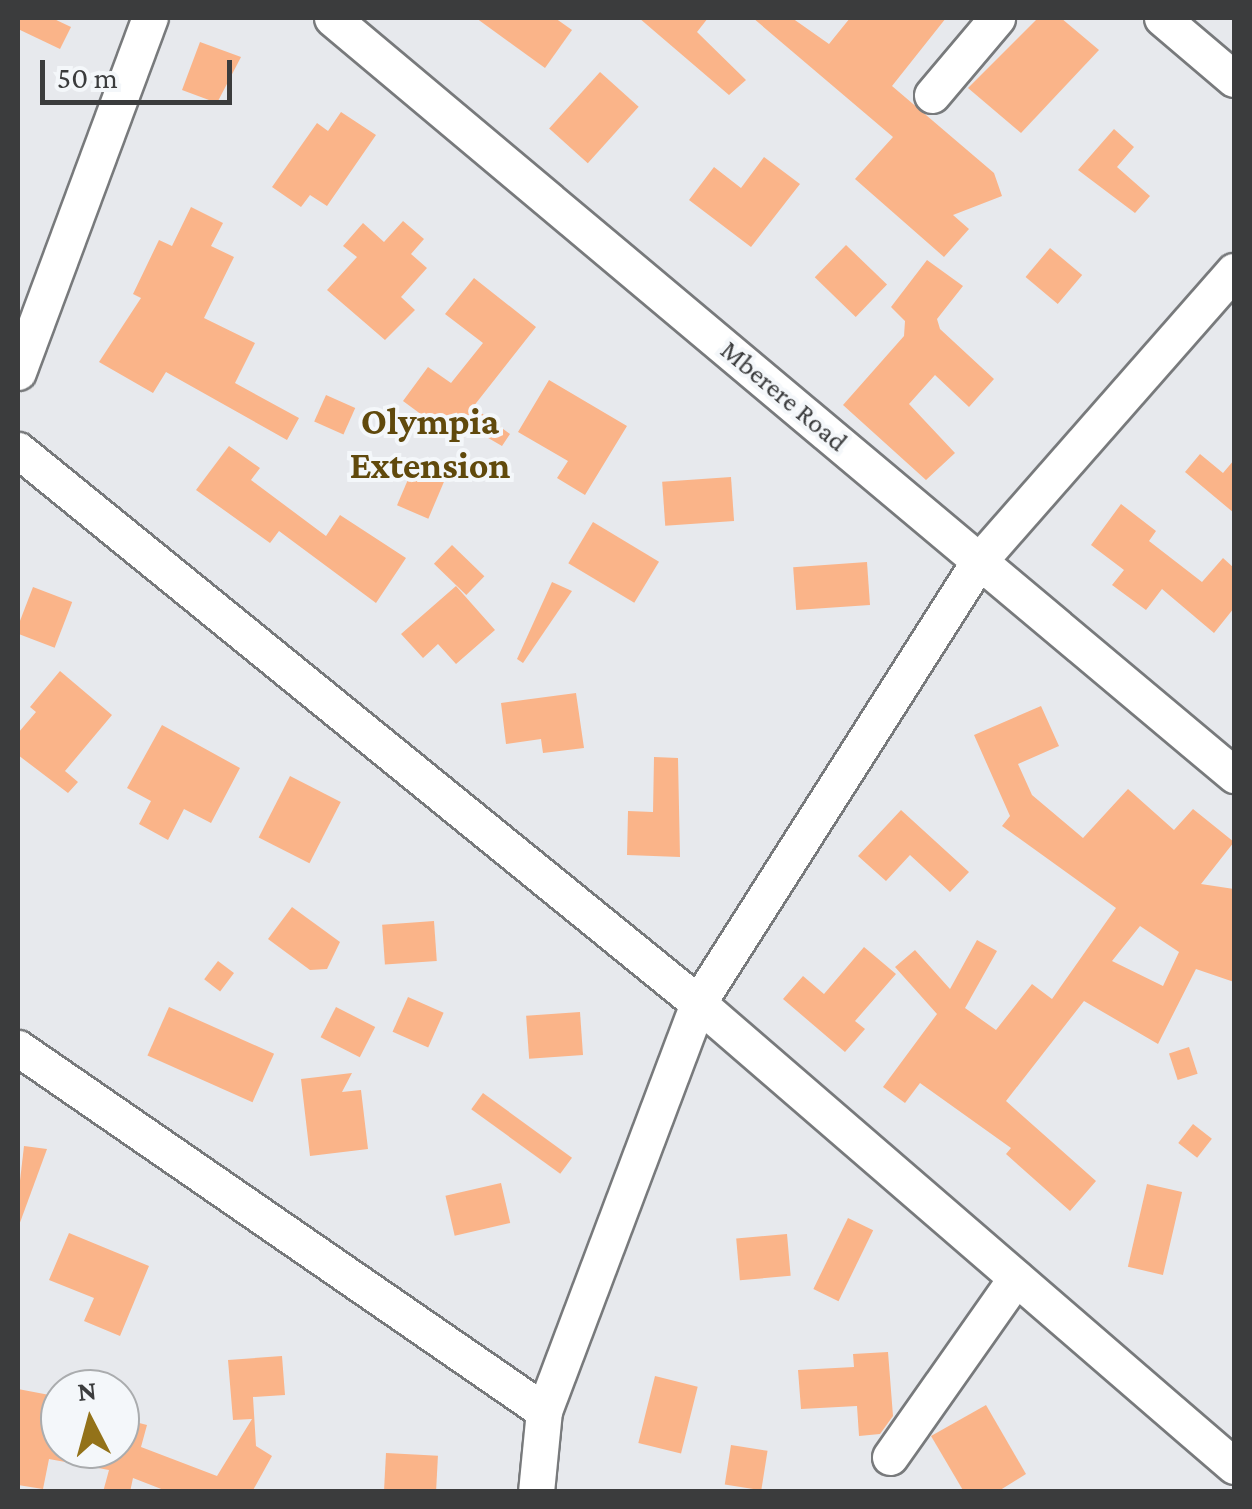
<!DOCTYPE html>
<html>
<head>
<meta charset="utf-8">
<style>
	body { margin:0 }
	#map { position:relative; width:1252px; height:1509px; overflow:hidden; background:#e7e9ed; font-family:"Crimson Pro",serif }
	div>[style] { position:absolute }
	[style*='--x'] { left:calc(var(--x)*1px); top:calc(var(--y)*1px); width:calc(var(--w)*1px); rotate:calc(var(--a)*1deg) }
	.building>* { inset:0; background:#fab489; transform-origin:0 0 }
	.roads { filter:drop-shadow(2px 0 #787a7c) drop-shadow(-2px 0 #787a7c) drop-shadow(0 2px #787a7c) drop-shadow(0 -2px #787a7c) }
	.minor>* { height:35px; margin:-17.5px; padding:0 17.5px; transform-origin:17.5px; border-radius:17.5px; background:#fff }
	span { translate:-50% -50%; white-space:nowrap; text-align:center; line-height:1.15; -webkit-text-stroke:8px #f4f7fa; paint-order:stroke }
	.street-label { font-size:28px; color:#3b3c3d }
	.district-label { font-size:38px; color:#60490c; font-weight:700 }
	.frame { position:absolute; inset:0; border:20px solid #3b3c3d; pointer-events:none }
	.north { position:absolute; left:40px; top:1369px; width:100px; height:100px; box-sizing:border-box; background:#f4f7fa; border:2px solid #aaacae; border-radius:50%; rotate:354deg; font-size:28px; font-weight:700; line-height:40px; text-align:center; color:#3b3c3d }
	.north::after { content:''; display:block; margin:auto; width:35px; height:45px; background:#937219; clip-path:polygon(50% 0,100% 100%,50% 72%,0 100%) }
	.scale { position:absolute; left:40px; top:60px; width:192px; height:45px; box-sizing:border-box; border:5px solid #3b3c3d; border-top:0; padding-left:12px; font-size:30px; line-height:35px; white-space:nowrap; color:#3b3c3d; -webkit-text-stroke:8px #f4f7fa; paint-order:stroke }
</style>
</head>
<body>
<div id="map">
	<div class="building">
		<i style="clip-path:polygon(18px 18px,52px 18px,71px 27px,60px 49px,18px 29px)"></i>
		<i style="clip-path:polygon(476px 18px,555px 18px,572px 30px,545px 68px)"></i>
		<i style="clip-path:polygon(639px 18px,708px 18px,697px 32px,746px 80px,729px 95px)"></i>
		<i style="clip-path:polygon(753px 18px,792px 18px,829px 44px,850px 18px,946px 18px,892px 86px,994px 173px,1002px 196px,953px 215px,969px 229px,944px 257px,855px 179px,893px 137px)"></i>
		<i style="clip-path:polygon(1038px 18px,1061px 18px,1099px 50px,1021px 133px,968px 88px)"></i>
		<i style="clip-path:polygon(200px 42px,241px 57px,217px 103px,182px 90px)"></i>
		<i style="left:600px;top:72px;width:52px;height:76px;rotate:42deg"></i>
		<i style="clip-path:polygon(341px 112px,376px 135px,327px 206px,310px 195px,301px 207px,272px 187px,317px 123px,328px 131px)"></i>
		<i style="clip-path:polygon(1114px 129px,1134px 147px,1117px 167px,1150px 196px,1135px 213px,1078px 170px)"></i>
		<i style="clip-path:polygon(764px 157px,800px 184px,751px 247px,689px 200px,714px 167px,741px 188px)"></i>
		<i style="clip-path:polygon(191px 207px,223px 223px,211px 246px,234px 257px,204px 318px,255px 343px,235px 383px,299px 418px,287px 440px,166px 372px,153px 393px,99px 362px,141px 298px,133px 294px,159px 240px,172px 246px)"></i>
		<i style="clip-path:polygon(403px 221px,424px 239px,411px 254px,427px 268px,401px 297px,415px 310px,385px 340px,327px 290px,357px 257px,343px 246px,363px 223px,384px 242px)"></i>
		<i style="left:846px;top:245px;width:57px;height:45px;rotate:44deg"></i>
		<i style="left:1050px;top:248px;width:42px;height:38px;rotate:40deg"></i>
		<i style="clip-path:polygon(927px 260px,963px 286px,937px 319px,940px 329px,994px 379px,969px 407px,935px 375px,909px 404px,955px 453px,926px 480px,843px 405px,904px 336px,905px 321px,891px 307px)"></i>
		<i style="clip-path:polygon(474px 278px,536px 327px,473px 407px,510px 434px,502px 446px,471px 428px,460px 443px,403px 401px,428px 367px,451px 383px,483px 343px,445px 314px)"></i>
		<i style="clip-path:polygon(549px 380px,627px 426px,585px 495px,557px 478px,568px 461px,518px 432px)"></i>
		<i style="left:326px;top:395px;width:32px;height:29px;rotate:24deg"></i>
		<i style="clip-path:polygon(229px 446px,260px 468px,251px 480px,326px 536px,340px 515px,406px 558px,376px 603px,279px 531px,270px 543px,196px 490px)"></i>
		<i style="clip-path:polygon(1200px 454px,1223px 473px,1234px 460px,1234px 513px,1185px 472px)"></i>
		<i style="left:415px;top:463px;width:34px;height:46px;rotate:23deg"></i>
		<i style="left:731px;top:477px;width:44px;height:69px;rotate:86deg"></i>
		<i style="clip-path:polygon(1121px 504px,1156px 531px,1149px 541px,1202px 582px,1223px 558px,1234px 568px,1234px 608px,1214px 633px,1162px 589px,1146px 610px,1112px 585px,1124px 570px,1091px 545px)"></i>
		<i style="left:593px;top:522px;width:77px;height:48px;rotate:31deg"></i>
		<i style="left:452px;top:545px;width:45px;height:26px;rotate:44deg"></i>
		<i style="left:867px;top:562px;width:43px;height:74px;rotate:86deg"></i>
		<i style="clip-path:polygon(552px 582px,572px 591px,523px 663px,517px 659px)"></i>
		<i style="clip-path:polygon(456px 586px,495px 630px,456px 664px,438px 644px,423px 658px,401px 634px)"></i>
		<i style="left:33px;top:587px;width:42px;height:49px;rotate:21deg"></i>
		<i style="clip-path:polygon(60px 671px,112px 715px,65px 771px,78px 782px,68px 793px,18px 755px,18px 733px,36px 712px,30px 707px)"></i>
		<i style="clip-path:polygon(576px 693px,584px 748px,543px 753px,541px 739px,506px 744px,501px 703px)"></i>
		<i style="clip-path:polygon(evenodd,1041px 706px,1059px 746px,1018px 764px,1032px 795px,1083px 838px,1128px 789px,1174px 830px,1193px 809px,1234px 842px,1201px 884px,1234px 889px,1234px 982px,1196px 969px,1158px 1044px,1084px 1001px,1006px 1101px,1096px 1181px,1070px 1211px,1006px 1154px,1011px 1148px,920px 1083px,905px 1103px,883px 1087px,937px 1014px,895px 967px,915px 950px,950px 989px,977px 940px,997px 951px,965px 1008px,996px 1030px,1032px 984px,1052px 999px,1116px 908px,1002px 826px,1010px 816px,974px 735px,1041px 706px,1140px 926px,1179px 952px,1163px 986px,1112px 961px,1140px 926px)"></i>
		<i style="clip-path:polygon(162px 725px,240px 768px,211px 823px,184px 809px,168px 840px,139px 824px,151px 801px,127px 788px)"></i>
		<i style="clip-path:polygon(654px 757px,678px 758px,680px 857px,627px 855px,628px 811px,653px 812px)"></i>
		<i style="left:290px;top:776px;width:57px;height:69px;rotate:27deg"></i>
		<i style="clip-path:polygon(901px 810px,969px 872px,950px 892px,910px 855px,886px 881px,858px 856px)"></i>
		<i style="clip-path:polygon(292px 907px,340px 942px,327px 969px,310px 970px,268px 939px)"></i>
		<i style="left:434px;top:921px;width:40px;height:52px;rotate:86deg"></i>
		<i style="clip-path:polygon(864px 947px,896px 974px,855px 1021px,865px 1029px,845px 1052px,783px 999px,803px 976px,824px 994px)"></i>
		<i style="left:218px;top:961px;width:20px;height:23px;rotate:37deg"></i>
		<i style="left:408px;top:997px;width:39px;height:38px;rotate:24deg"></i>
		<i style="left:169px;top:1007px;width:115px;height:53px;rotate:24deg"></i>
		<i style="left:336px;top:1007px;width:44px;height:34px;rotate:27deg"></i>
		<i style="left:580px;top:1012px;width:43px;height:54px;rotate:86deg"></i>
		<i style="left:1189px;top:1047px;width:28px;height:21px;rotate:72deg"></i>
		<i style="clip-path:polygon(352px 1073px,342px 1092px,361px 1090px,368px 1149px,310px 1156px,301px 1079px)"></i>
		<i style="left:483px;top:1093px;width:110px;height:20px;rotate:36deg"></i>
		<i style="left:1193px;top:1124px;width:24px;height:24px;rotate:38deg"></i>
		<i style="clip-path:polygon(24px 1146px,47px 1149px,18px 1228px,18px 1198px)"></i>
		<i style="left:501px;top:1183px;width:41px;height:57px;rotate:77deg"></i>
		<i style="left:1147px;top:1184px;width:36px;height:85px;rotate:13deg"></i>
		<i style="left:848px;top:1218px;width:28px;height:79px;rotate:26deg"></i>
		<i style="clip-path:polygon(69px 1233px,149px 1266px,120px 1336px,84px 1321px,94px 1298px,49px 1280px)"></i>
		<i style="left:787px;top:1234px;width:42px;height:51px;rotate:85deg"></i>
		<i style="clip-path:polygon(888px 1352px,893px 1416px,880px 1434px,859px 1436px,857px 1406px,801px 1409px,798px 1370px,854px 1367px,853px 1354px)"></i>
		<i style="clip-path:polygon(282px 1356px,285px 1395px,253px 1397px,256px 1446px,272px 1456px,252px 1492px,169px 1492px,133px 1478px,130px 1492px,103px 1492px,109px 1470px,49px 1459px,43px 1489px,18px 1485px,18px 1389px,60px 1397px,60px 1449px,120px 1449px,120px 1418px,147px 1425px,141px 1447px,217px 1476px,252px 1419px,233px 1420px,228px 1360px)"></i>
		<i style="left:655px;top:1376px;width:44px;height:69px;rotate:14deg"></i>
		<i style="clip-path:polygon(986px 1405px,1026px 1474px,997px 1492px,964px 1492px,931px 1436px)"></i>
		<i style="left:731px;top:1445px;width:37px;height:40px;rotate:9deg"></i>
		<i style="left:386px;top:1453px;width:52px;height:39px;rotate:3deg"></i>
	</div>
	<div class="roads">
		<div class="minor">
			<i style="--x:332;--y:18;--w:1178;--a:40"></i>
			<i style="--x:1162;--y:18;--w:94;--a:40.3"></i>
			<i style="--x:932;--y:95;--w:101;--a:-49.8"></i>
			<i style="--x:18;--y:372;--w:378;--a:-69.6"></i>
			<i style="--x:18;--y:450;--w:876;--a:39.12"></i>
			<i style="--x:698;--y:1003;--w:708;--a:40.82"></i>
			<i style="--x:18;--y:1048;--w:639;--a:34.61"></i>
			<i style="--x:890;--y:1457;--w:219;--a:-54.9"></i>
			<i style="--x:536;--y:1492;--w:81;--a:-84.4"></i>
			<i style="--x:544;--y:1411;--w:436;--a:-69.3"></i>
			<i style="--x:698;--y:1003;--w:524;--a:-57.55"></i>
			<i style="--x:979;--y:561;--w:386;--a:-48.7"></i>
		</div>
	</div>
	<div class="street-label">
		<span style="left:784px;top:396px;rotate:40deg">Mberere Road</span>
	</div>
	<div class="district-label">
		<span style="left:430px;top:444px">Olympia<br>Extension</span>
	</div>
	<div class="frame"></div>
	<div class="north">N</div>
	<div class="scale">50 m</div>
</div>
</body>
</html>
